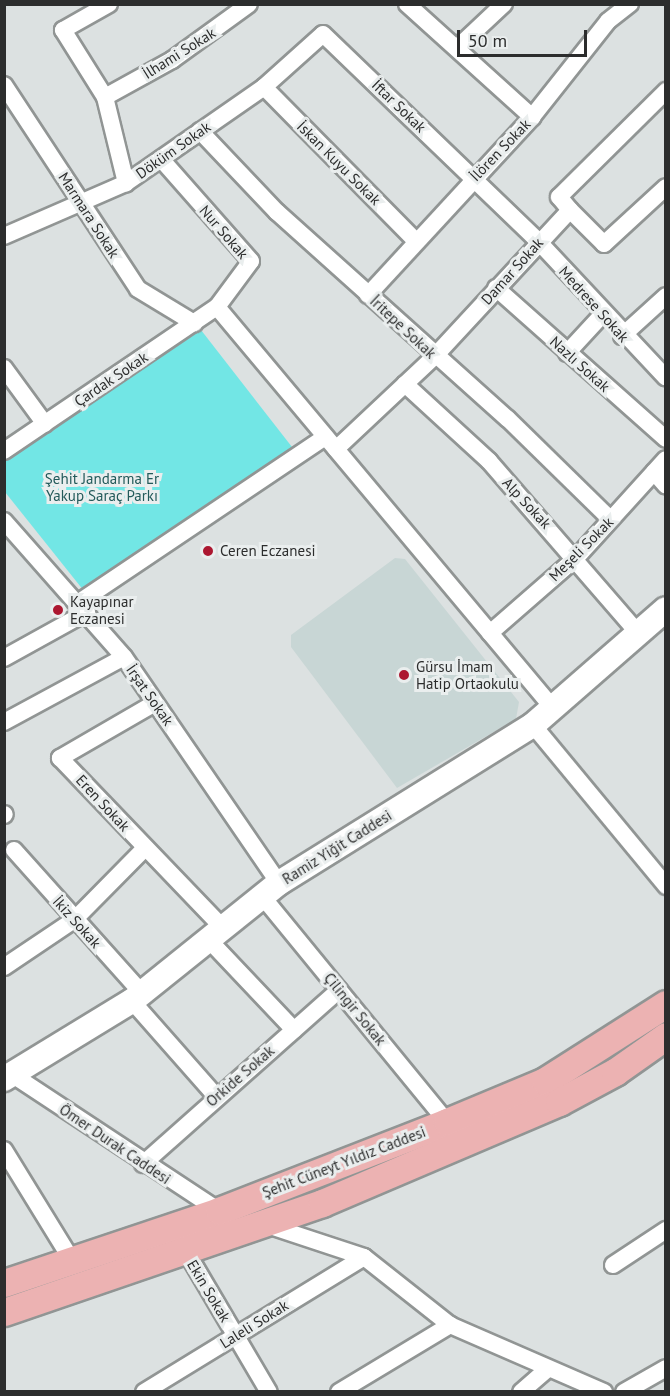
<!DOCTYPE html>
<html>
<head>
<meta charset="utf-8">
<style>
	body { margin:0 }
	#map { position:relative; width:670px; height:1396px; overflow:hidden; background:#dce1e1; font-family:"PT Sans",sans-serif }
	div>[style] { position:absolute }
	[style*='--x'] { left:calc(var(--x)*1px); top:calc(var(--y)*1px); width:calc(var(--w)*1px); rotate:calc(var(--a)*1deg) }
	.built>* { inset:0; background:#c8d6d5 }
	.green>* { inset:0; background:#72e6e5 }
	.roads { filter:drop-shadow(2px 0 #919594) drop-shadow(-2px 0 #919594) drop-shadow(0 2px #919594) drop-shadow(0 -2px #919594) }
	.minor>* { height:16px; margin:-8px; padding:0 8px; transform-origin:8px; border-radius:8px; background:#fff }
	.secondary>* { height:24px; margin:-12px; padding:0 12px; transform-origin:12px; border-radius:12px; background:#fff }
	.primary>* { height:27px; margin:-13.5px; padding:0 13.5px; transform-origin:13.5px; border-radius:13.5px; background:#ecb2b2 }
	.dots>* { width:16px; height:16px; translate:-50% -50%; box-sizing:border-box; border:3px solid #eaeeee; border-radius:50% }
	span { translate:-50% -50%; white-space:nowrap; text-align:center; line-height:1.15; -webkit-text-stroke:6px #eaeeee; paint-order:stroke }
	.street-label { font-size:15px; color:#2c2d2d }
	.park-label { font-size:15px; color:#235a5a }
	.poi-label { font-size:15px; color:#2c2d2d }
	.left { translate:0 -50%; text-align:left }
	.frame { position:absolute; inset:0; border:6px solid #2c2d2d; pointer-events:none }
	.scale { position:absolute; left:457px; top:30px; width:130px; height:27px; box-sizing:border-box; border:3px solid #2c2d2d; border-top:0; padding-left:8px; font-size:18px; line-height:21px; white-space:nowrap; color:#2c2d2d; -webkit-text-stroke:4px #eaeeee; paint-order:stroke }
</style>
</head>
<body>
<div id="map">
	<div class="built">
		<i style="clip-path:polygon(395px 558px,405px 559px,519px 702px,516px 719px,397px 788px,291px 647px,291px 635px)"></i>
	</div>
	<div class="green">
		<i style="clip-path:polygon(201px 330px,292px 447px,84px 591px,5px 492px,5px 461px)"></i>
	</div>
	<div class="roads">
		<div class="minor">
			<i style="--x:109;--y:4;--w:53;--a:150.5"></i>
			<i style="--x:63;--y:30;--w:79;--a:57.9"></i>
			<i style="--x:105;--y:97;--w:89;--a:76.3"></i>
			<i style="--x:407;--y:4;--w:169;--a:42.1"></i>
			<i style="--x:458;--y:47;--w:63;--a:-43.1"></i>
			<i style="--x:4;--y:85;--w:244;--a:56.7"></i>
			<i style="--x:138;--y:289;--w:66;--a:31.3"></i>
			<i style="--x:264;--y:87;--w:215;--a:45.4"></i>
			<i style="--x:105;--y:97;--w:77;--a:-28.9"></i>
			<i style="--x:172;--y:60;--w:95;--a:-36"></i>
			<i style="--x:200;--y:131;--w:112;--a:46.5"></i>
			<i style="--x:277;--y:212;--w:310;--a:41.9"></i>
			<i style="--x:508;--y:419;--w:143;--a:44.4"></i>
			<i style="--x:570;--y:210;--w:48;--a:45"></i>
			<i style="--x:604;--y:244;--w:84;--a:-42.6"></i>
			<i style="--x:4;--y:236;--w:133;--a:-23.5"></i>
			<i style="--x:126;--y:183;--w:168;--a:-34.8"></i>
			<i style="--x:264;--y:87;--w:79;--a:-41.9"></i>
			<i style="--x:323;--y:34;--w:298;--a:43.9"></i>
			<i style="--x:538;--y:241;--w:187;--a:46.9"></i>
			<i style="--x:496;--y:288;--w:227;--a:41.6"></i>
			<i style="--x:368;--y:295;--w:242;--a:-47.3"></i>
			<i style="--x:532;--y:117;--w:122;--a:-51.6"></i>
			<i style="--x:608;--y:21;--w:28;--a:-38"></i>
			<i style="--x:217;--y:307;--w:522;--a:50.05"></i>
			<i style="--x:622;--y:336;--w:59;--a:-42.3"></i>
			<i style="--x:567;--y:353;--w:53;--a:-47.3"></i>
			<i style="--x:4;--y:368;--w:69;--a:53.8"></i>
			<i style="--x:405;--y:384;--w:114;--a:42.5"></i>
			<i style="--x:489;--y:461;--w:228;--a:49.1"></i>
			<i style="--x:336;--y:449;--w:134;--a:-43.2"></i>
			<i style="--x:434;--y:357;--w:200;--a:-47.2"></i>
			<i style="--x:570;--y:210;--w:17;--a:-130"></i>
			<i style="--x:559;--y:197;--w:151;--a:-44.7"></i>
			<i style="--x:4;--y:451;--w:257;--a:-34.1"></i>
			<i style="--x:217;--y:307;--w:57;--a:-53.5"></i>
			<i style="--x:251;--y:261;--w:136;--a:-131.4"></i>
			<i style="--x:654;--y:472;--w:18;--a:49"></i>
			<i style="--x:4;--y:521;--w:181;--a:48.6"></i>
			<i style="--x:124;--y:657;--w:274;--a:55.6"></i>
			<i style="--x:78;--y:603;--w:298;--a:-33.9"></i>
			<i style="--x:490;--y:633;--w:116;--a:-41.1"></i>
			<i style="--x:577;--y:557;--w:132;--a:-47.8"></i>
			<i style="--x:4;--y:658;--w:95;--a:-29"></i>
			<i style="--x:155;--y:703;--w:110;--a:149.9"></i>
			<i style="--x:60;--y:758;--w:234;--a:46.2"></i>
			<i style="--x:4;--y:722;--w:136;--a:-28.4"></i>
			<i style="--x:533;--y:725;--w:209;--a:50.4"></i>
			<i style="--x:4;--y:815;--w:1;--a:-45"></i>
			<i style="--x:14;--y:850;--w:192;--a:48.2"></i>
			<i style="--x:262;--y:896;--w:292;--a:50.7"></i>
			<i style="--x:208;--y:939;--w:125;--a:46.6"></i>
			<i style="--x:4;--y:967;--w:84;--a:-33.9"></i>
			<i style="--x:74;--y:920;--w:101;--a:-45.4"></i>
			<i style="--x:132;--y:1001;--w:125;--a:48.6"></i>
			<i style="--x:13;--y:1075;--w:247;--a:33.4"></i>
			<i style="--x:4;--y:1150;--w:128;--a:58.4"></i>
			<i style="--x:143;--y:1164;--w:262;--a:-41.6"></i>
			<i style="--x:264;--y:1224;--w:105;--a:18.3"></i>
			<i style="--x:364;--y:1257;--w:110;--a:38.3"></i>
			<i style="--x:450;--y:1325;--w:168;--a:23.5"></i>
			<i style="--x:187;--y:1253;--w:161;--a:59.5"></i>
			<i style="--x:613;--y:1265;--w:64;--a:-33.4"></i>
			<i style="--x:144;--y:1392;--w:258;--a:-31.5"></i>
			<i style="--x:339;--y:1392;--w:130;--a:-31.1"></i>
			<i style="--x:521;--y:1392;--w:33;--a:-41"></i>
			<i style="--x:624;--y:1392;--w:48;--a:-29.7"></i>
		</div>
		<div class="secondary">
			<i style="--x:4;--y:1079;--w:150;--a:-31.4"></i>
			<i style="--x:132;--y:1001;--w:189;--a:-38.8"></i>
			<i style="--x:279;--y:883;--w:299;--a:-31.9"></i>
			<i style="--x:533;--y:725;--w:176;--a:-41.1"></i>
		</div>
		<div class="primary">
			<i style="--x:4;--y:1283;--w:227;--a:-18.5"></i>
			<i style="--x:219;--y:1211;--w:245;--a:-21.3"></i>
			<i style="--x:447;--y:1122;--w:106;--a:-22.7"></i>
			<i style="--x:545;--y:1081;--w:143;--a:-32.5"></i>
			<i style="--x:4;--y:1312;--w:336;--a:-18.9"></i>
			<i style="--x:322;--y:1203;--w:258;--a:-23.1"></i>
			<i style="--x:559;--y:1102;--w:64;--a:-28.2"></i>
			<i style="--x:615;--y:1072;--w:62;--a:-35.2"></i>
		</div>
	</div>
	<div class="dots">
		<i style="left:208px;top:551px;background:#ac1730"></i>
		<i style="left:58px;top:610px;background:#ac1730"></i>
		<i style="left:404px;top:675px;background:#ac1730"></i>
	</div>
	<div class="street-label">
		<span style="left:179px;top:53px;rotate:-32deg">İlhami Sokak</span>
		<span style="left:399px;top:106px;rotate:44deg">İftar Sokak</span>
		<span style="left:173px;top:150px;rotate:-35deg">Döküm Sokak</span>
		<span style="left:500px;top:150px;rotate:-46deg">İlören Sokak</span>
		<span style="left:339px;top:163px;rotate:45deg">İskan Kuyu Sokak</span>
		<span style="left:89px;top:215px;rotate:57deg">Marmara Sokak</span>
		<span style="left:224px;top:232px;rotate:49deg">Nur Sokak</span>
		<span style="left:512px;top:271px;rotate:-48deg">Damar Sokak</span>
		<span style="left:594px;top:304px;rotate:48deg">Medrese Sokak</span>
		<span style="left:403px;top:327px;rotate:43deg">İritepe Sokak</span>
		<span style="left:580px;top:364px;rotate:42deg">Nazlı Sokak</span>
		<span style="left:111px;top:379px;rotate:-34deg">Çardak Sokak</span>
		<span style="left:527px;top:503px;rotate:47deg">Alp Sokak</span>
		<span style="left:581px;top:549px;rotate:-45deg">Meşeli Sokak</span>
		<span style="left:150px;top:695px;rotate:55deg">İrşat Sokak</span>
		<span style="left:103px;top:803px;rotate:47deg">Eren Sokak</span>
		<span style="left:337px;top:847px;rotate:-32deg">Ramiz Yiğit Caddesi</span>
		<span style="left:77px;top:922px;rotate:48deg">İkiz Sokak</span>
		<span style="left:355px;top:1009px;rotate:51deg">Çilingir Sokak</span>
		<span style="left:240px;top:1076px;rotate:-41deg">Orkide Sokak</span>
		<span style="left:115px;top:1144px;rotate:34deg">Ömer Durak Caddesi</span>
		<span style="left:344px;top:1162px;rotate:-21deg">Şehit Cüneyt Yıldız Caddesi</span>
		<span style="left:209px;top:1291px;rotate:59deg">Ekin Sokak</span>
		<span style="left:254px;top:1324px;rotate:-32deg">Laleli Sokak</span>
	</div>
	<div class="park-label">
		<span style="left:102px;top:487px">Şehit Jandarma Er<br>Yakup Saraç Parkı</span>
	</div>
	<div class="poi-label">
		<span class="left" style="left:220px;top:551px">Ceren Eczanesi</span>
		<span class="left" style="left:70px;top:610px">Kayapınar<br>Eczanesi</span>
		<span class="left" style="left:416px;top:675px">Gürsu İmam<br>Hatip Ortaokulu</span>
	</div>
	<div class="frame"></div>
	<div class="scale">50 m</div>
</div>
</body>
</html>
